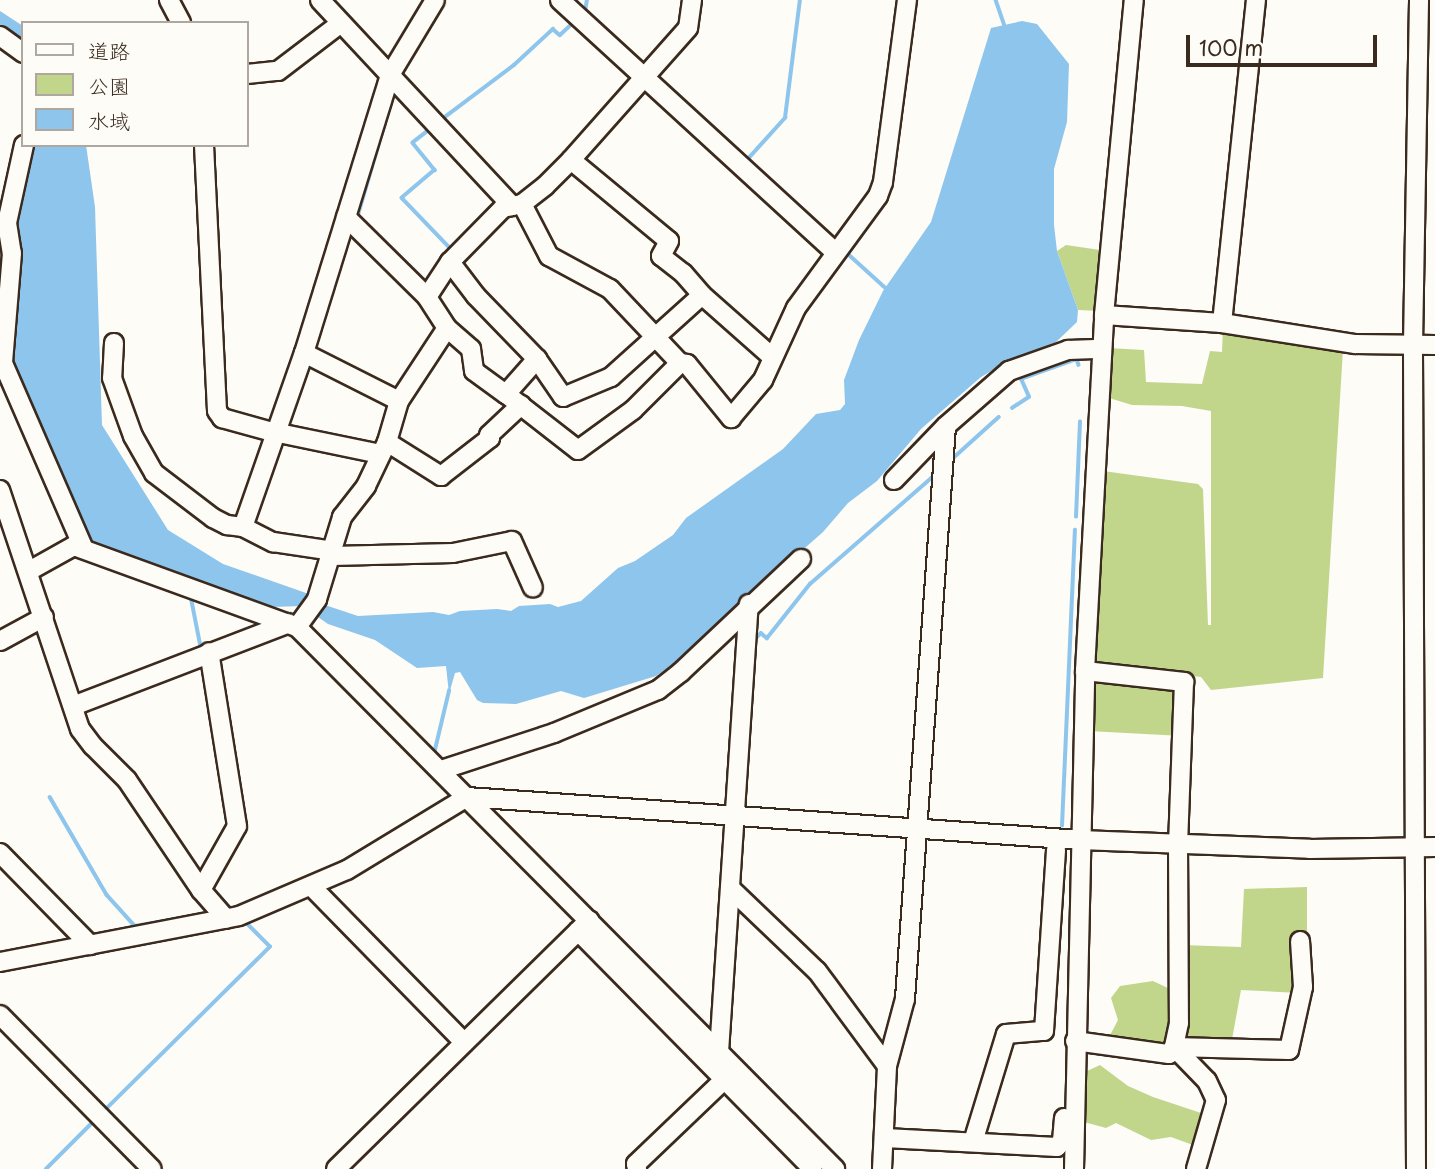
<!DOCTYPE html>
<html>
<head>
<meta charset="utf-8">
<style>
	body { margin:0 }
	#map { position:relative; width:1435px; height:1169px; overflow:hidden; background:#fdfcf7; font-family:"Playpen Sans","Klee One",sans-serif }
	div>[style] { position:absolute }
	[style*='--x'] { left:calc(var(--x)*1px); top:calc(var(--y)*1px); width:calc(var(--w)*1px); rotate:calc(var(--a)*1deg) }
	.green>* { inset:0; background:#c1d68b; transform-origin:0 0 }
	.water>* { inset:0; background:#8dc5ec }
	.stream>* { height:3.5px; margin:-1.75px; padding:0 1.75px; transform-origin:1.75px; border-radius:1.75px; background:#8dc5ec }
	.roads { filter:drop-shadow(2px 0 #3b2a1e) drop-shadow(-2px 0 #3b2a1e) drop-shadow(0 2px #3b2a1e) drop-shadow(0 -2px #3b2a1e) }
	.minor>* { height:18px; margin:-9px; padding:0 9px; transform-origin:9px; border-radius:9px; background:#fdfcf7 }
	span { translate:-50% -50%; white-space:nowrap; text-align:center; line-height:1.15; -webkit-text-stroke:6px #fdfcf7; paint-order:stroke }
	.legend { position:absolute; left:21px; top:21px; width:228px; height:126px; box-sizing:border-box; background:#fdfcf7; border:2px solid #afa8a0; margin:0; padding:9px 12px; list-style:none; font-size:21px; color:#3b2a1e }
	.legend li { display:flex; align-items:center; gap:14px; height:35px }
	.legend b { width:35px; border:2px solid #afa8a0 }
	.scale { position:absolute; left:1186px; top:35px; width:191px; height:32px; box-sizing:border-box; border:4px solid #3b2a1e; border-top:0; padding-left:9px; font-size:21px; line-height:24px; white-space:nowrap; color:#3b2a1e; -webkit-text-stroke:5px #fdfcf7; paint-order:stroke }
</style>
</head>
<body>
<div id="map">
	<div class="green">
		<i style="clip-path:polygon(1066px 245px,1100px 250px,1104px 254px,1100px 311px,1078px 310px,1057px 251px)"></i>
		<i style="clip-path:polygon(1223px 327px,1343px 349px,1323px 678px,1211px 690px,1201px 677px,1090px 664px,1103px 471px,1198px 484px,1203px 489px,1208px 625px,1211px 625px,1211px 411px,1182px 406px,1132px 405px,1106px 397px,1108px 348px,1144px 350px,1146px 382px,1202px 384px,1210px 351px,1222px 352px)"></i>
		<i style="left:1091px;top:679px;width:85px;height:52px;rotate:3deg"></i>
		<i style="clip-path:polygon(1307px 887px,1307px 942px,1299px 993px,1241px 990px,1231px 1045px,1179px 1044px,1181px 945px,1241px 947px,1244px 889px)"></i>
		<i style="clip-path:polygon(1153px 981px,1170px 989px,1171px 1046px,1106px 1043px,1118px 1020px,1111px 998px,1120px 986px)"></i>
		<i style="clip-path:polygon(1100px 1065px,1128px 1086px,1153px 1097px,1210px 1116px,1200px 1140px,1193px 1145px,1171px 1137px,1151px 1140px,1116px 1123px,1106px 1128px,1084px 1122px,1081px 1119px,1080px 1080px,1085px 1072px)"></i>
	</div>
	<div class="water">
		<i style="clip-path:polygon(0 11px,23px 26px,23px 40px,0 26px)"></i>
		<i style="clip-path:polygon(1022px 21px,1037px 24px,1069px 64px,1067px 122px,1054px 169px,1054px 225px,1057px 251px,1078px 310px,1077px 322px,1056px 342px,1001px 365px,981px 377px,921px 429px,877px 481px,848px 503px,823px 532px,672px 665px,656px 676px,584px 698px,561px 691px,516px 704px,483px 703px,477px 700px,460px 672px,455px 673px,449px 694px,446px 666px,417px 668px,375px 640px,328px 624px,302px 606px,272px 607px,87px 541px,12px 361px,21px 276px,18px 210px,34px 145px,86px 145px,95px 207px,102px 425px,168px 530px,223px 564px,306px 593px,319px 603px,358px 616px,433px 612px,449px 615px,460px 611px,497px 609px,511px 611px,519px 606px,550px 604px,558px 607px,581px 601px,618px 568px,635px 561px,673px 535px,686px 518px,783px 449px,816px 414px,840px 410px,845px 404px,844px 380px,859px 340px,883px 291px,931px 222px,991px 28px)"></i>
	</div>
	<div class="stream">
		<i style="--x:996;--y:0;--w:31;--a:71"></i>
		<i style="--x:585;--y:12;--w:12;--a:-81"></i>
		<i style="--x:441;--y:120;--w:91;--a:-37"></i>
		<i style="--x:514;--y:65;--w:53;--a:-42.7"></i>
		<i style="--x:553;--y:29;--w:9;--a:41"></i>
		<i style="--x:560;--y:35;--w:19;--a:-43"></i>
		<i style="--x:432;--y:128;--w:24;--a:142"></i>
		<i style="--x:413;--y:143;--w:35;--a:51"></i>
		<i style="--x:435;--y:170;--w:43;--a:139.7"></i>
		<i style="--x:402;--y:198;--w:72;--a:46.1"></i>
		<i style="--x:747;--y:160;--w:57;--a:-47.9"></i>
		<i style="--x:785;--y:118;--w:119;--a:-82.8"></i>
		<i style="--x:357;--y:218;--w:114;--a:-73.6"></i>
		<i style="--x:846;--y:252;--w:55;--a:42.1"></i>
		<i style="--x:1012;--y:408;--w:20;--a:-33"></i>
		<i style="--x:1029;--y:397;--w:20;--a:-114"></i>
		<i style="--x:1021;--y:379;--w:59;--a:-19.7"></i>
		<i style="--x:1077;--y:359;--w:6;--a:72"></i>
		<i style="--x:951;--y:460;--w:64;--a:-41.9"></i>
		<i style="--x:1076;--y:517;--w:95;--a:-87.6"></i>
		<i style="--x:191;--y:596;--w:52;--a:78.9"></i>
		<i style="--x:753;--y:641;--w:11;--a:-45"></i>
		<i style="--x:761;--y:633;--w:8;--a:40"></i>
		<i style="--x:767;--y:638;--w:69;--a:-51.5"></i>
		<i style="--x:810;--y:584;--w:167;--a:-41.1"></i>
		<i style="--x:434;--y:754;--w:65;--a:-76.6"></i>
		<i style="--x:50;--y:797;--w:113;--a:59.8"></i>
		<i style="--x:107;--y:895;--w:42;--a:47.9"></i>
		<i style="--x:135;--y:926;--w:61;--a:-9.5"></i>
		<i style="--x:1062;--y:826;--w:296;--a:-87.5"></i>
		<i style="--x:212;--y:889;--w:30;--a:46"></i>
		<i style="--x:105;--y:1110;--w:232;--a:-44.7"></i>
		<i style="--x:270;--y:947;--w:33;--a:-135"></i>
		<i style="--x:46;--y:1169;--w:68;--a:-45"></i>
	</div>
	<div class="roads">
		<div class="minor">
			<i style="--x:169;--y:0;--w:26;--a:62"></i>
			<i style="--x:320;--y:0;--w:282;--a:47"></i>
			<i style="--x:560;--y:0;--w:373;--a:42.5"></i>
			<i style="--x:692;--y:0;--w:28;--a:98"></i>
			<i style="--x:688;--y:28;--w:176;--a:131.6"></i>
			<i style="--x:571;--y:160;--w:127;--a:39.6"></i>
			<i style="--x:669;--y:241;--w:17;--a:118"></i>
			<i style="--x:661;--y:256;--w:28;--a:38"></i>
			<i style="--x:683;--y:273;--w:29;--a:49"></i>
			<i style="--x:0;--y:36;--w:29;--a:36"></i>
			<i style="--x:247;--y:74;--w:31;--a:-6"></i>
			<i style="--x:278;--y:71;--w:79;--a:-37.3"></i>
			<i style="--x:24;--y:145;--w:80;--a:102.3"></i>
			<i style="--x:7;--y:223;--w:30;--a:81"></i>
			<i style="--x:12;--y:253;--w:110;--a:94.7"></i>
			<i style="--x:3;--y:363;--w:203;--a:66.5"></i>
			<i style="--x:204;--y:145;--w:266;--a:87.2"></i>
			<i style="--x:217;--y:411;--w:9;--a:54"></i>
			<i style="--x:222;--y:418;--w:49;--a:15.5"></i>
			<i style="--x:269;--y:431;--w:113;--a:11.7"></i>
			<i style="--x:522;--y:204;--w:59;--a:62.6"></i>
			<i style="--x:549;--y:256;--w:69;--a:28.4"></i>
			<i style="--x:610;--y:289;--w:102;--a:46.6"></i>
			<i style="--x:680;--y:363;--w:7;--a:8"></i>
			<i style="--x:687;--y:364;--w:70;--a:50.8"></i>
			<i style="--x:731;--y:418;--w:50;--a:-49.9"></i>
			<i style="--x:763;--y:380;--w:79;--a:-65.4"></i>
			<i style="--x:796;--y:308;--w:139;--a:-53.8"></i>
			<i style="--x:878;--y:196;--w:15;--a:-70"></i>
			<i style="--x:883;--y:182;--w:184;--a:-82.5"></i>
			<i style="--x:346;--y:217;--w:114;--a:44.6"></i>
			<i style="--x:1104;--y:315;--w:118;--a:3.9"></i>
			<i style="--x:1222;--y:323;--w:135;--a:9"></i>
			<i style="--x:1355;--y:344;--w:80;--a:0.7"></i>
			<i style="--x:1222;--y:323;--w:325;--a:-84"></i>
			<i style="--x:447;--y:328;--w:32;--a:41"></i>
			<i style="--x:471;--y:349;--w:22;--a:82"></i>
			<i style="--x:474;--y:371;--w:39;--a:36"></i>
			<i style="--x:506;--y:394;--w:47;--a:-48.5"></i>
			<i style="--x:537;--y:359;--w:88;--a:-134.1"></i>
			<i style="--x:476;--y:296;--w:43;--a:-127.4"></i>
			<i style="--x:114;--y:343;--w:35;--a:93"></i>
			<i style="--x:112;--y:378;--w:62;--a:70.1"></i>
			<i style="--x:133;--y:436;--w:43;--a:60.4"></i>
			<i style="--x:154;--y:473;--w:74;--a:37.3"></i>
			<i style="--x:213;--y:518;--w:16;--a:27"></i>
			<i style="--x:227;--y:525;--w:16;--a:7"></i>
			<i style="--x:243;--y:527;--w:34;--a:27"></i>
			<i style="--x:273;--y:542;--w:61;--a:8.5"></i>
			<i style="--x:304;--y:353;--w:106;--a:26.8"></i>
			<i style="--x:537;--y:359;--w:46;--a:55.6"></i>
			<i style="--x:563;--y:397;--w:52;--a:-22.6"></i>
			<i style="--x:611;--y:377;--w:122;--a:-42"></i>
			<i style="--x:702;--y:295;--w:94;--a:41.5"></i>
			<i style="--x:506;--y:394;--w:91;--a:37.9"></i>
			<i style="--x:578;--y:450;--w:68;--a:-36"></i>
			<i style="--x:633;--y:410;--w:66;--a:-45"></i>
			<i style="--x:387;--y:442;--w:64;--a:32.2"></i>
			<i style="--x:441;--y:476;--w:62;--a:-37.8"></i>
			<i style="--x:490;--y:438;--w:3;--a:-108"></i>
			<i style="--x:489;--y:435;--w:44;--a:-43.2"></i>
			<i style="--x:894;--y:480;--w:75;--a:-46.1"></i>
			<i style="--x:946;--y:426;--w:84;--a:-41.1"></i>
			<i style="--x:1009;--y:371;--w:63;--a:-19.6"></i>
			<i style="--x:1068;--y:350;--w:34;--a:-2"></i>
			<i style="--x:0;--y:490;--w:252;--a:71.5"></i>
			<i style="--x:80;--y:729;--w:21;--a:53"></i>
			<i style="--x:93;--y:746;--w:48;--a:45"></i>
			<i style="--x:127;--y:780;--w:133;--a:56.1"></i>
			<i style="--x:201;--y:890;--w:38;--a:49"></i>
			<i style="--x:243;--y:527;--w:184;--a:-70.7"></i>
			<i style="--x:304;--y:353;--w:291;--a:-72.8"></i>
			<i style="--x:390;--y:75;--w:87;--a:-59"></i>
			<i style="--x:332;--y:556;--w:121;--a:-1.4"></i>
			<i style="--x:453;--y:553;--w:60;--a:-11.5"></i>
			<i style="--x:512;--y:541;--w:51;--a:65.9"></i>
			<i style="--x:29;--y:571;--w:51;--a:-29.1"></i>
			<i style="--x:74;--y:546;--w:237;--a:20"></i>
			<i style="--x:297;--y:627;--w:764;--a:45.21"></i>
			<i style="--x:297;--y:627;--w:34;--a:-54"></i>
			<i style="--x:317;--y:599;--w:86;--a:-73"></i>
			<i style="--x:342;--y:517;--w:39;--a:-52"></i>
			<i style="--x:366;--y:486;--w:49;--a:-64.5"></i>
			<i style="--x:387;--y:442;--w:43;--a:-73.7"></i>
			<i style="--x:399;--y:401;--w:87;--a:-56.7"></i>
			<i style="--x:447;--y:328;--w:37;--a:-123"></i>
			<i style="--x:427;--y:297;--w:42;--a:-56.7"></i>
			<i style="--x:450;--y:262;--w:76;--a:-45.5"></i>
			<i style="--x:503;--y:208;--w:19;--a:-12"></i>
			<i style="--x:522;--y:204;--w:29;--a:-38"></i>
			<i style="--x:545;--y:186;--w:37;--a:-45"></i>
			<i style="--x:0;--y:641;--w:50;--a:-28.6"></i>
			<i style="--x:1085;--y:671;--w:100;--a:6.3"></i>
			<i style="--x:1184;--y:682;--w:162;--a:92.1"></i>
			<i style="--x:1178;--y:844;--w:179;--a:89.7"></i>
			<i style="--x:1179;--y:1023;--w:25;--a:102"></i>
			<i style="--x:1174;--y:1047;--w:47;--a:45.9"></i>
			<i style="--x:1207;--y:1081;--w:21;--a:65"></i>
			<i style="--x:1216;--y:1100;--w:72;--a:106.2"></i>
			<i style="--x:73;--y:706;--w:231;--a:-21"></i>
			<i style="--x:441;--y:770;--w:119;--a:-18.1"></i>
			<i style="--x:554;--y:733;--w:113;--a:-22.5"></i>
			<i style="--x:658;--y:690;--w:29;--a:-38"></i>
			<i style="--x:681;--y:672;--w:165;--a:-43.3"></i>
			<i style="--x:0;--y:853;--w:129;--a:45.6"></i>
			<i style="--x:311;--y:886;--w:219;--a:45.6"></i>
			<i style="--x:730;--y:888;--w:120;--a:43.7"></i>
			<i style="--x:817;--y:971;--w:118;--a:53.6"></i>
			<i style="--x:201;--y:890;--w:73;--a:-60.6"></i>
			<i style="--x:237;--y:826;--w:176;--a:-99.1"></i>
			<i style="--x:578;--y:931;--w:334;--a:45.4"></i>
			<i style="--x:0;--y:962;--w:243;--a:-10.9"></i>
			<i style="--x:239;--y:916;--w:117;--a:-23.1"></i>
			<i style="--x:347;--y:870;--w:140;--a:-31.3"></i>
			<i style="--x:467;--y:797;--w:615;--a:4.01"></i>
			<i style="--x:1080;--y:840;--w:230;--a:2.2"></i>
			<i style="--x:1310;--y:849;--w:125;--a:-0.9"></i>
			<i style="--x:0;--y:1015;--w:216;--a:45.4"></i>
			<i style="--x:1075;--y:1041;--w:95;--a:7.9"></i>
			<i style="--x:1169;--y:1054;--w:9;--a:-54"></i>
			<i style="--x:1174;--y:1047;--w:115;--a:1.5"></i>
			<i style="--x:1289;--y:1050;--w:65;--a:-77.5"></i>
			<i style="--x:1303;--y:987;--w:46;--a:-93.7"></i>
			<i style="--x:719;--y:1052;--w:449;--a:-86.2"></i>
			<i style="--x:885;--y:1138;--w:172;--a:3"></i>
			<i style="--x:1057;--y:1147;--w:8;--a:-50"></i>
			<i style="--x:1062;--y:1141;--w:23;--a:-85"></i>
			<i style="--x:973;--y:1142;--w:113;--a:-73"></i>
			<i style="--x:1006;--y:1034;--w:38;--a:-5"></i>
			<i style="--x:1044;--y:1031;--w:181;--a:-86.2"></i>
			<i style="--x:336;--y:1169;--w:355;--a:-44.5"></i>
			<i style="--x:637;--y:1169;--w:5;--a:-101"></i>
			<i style="--x:636;--y:1164;--w:123;--a:-43.7"></i>
			<i style="--x:882;--y:1169;--w:103;--a:-87.2"></i>
			<i style="--x:887;--y:1066;--w:69;--a:-75"></i>
			<i style="--x:905;--y:999;--w:574;--a:-85.91"></i>
			<i style="--x:1074;--y:1169;--w:498;--a:-88.7"></i>
			<i style="--x:1085;--y:671;--w:357;--a:-86.9"></i>
			<i style="--x:1104;--y:315;--w:316;--a:-84.6"></i>
			<i style="--x:1416;--y:1169;--w:824;--a:-90.21"></i>
			<i style="--x:1413;--y:345;--w:345;--a:-89"></i>
		</div>
	</div>
	<ul class="legend">
	<li><b style="height:9px;background:#fdfcf7"></b>道路</li>
	<li><b style="height:19px;background:#c1d68b"></b>公園</li>
	<li><b style="height:19px;background:#8dc5ec"></b>水域</li>
	</ul>
	<div class="scale">100 m</div>
</div>
</body>
</html>
